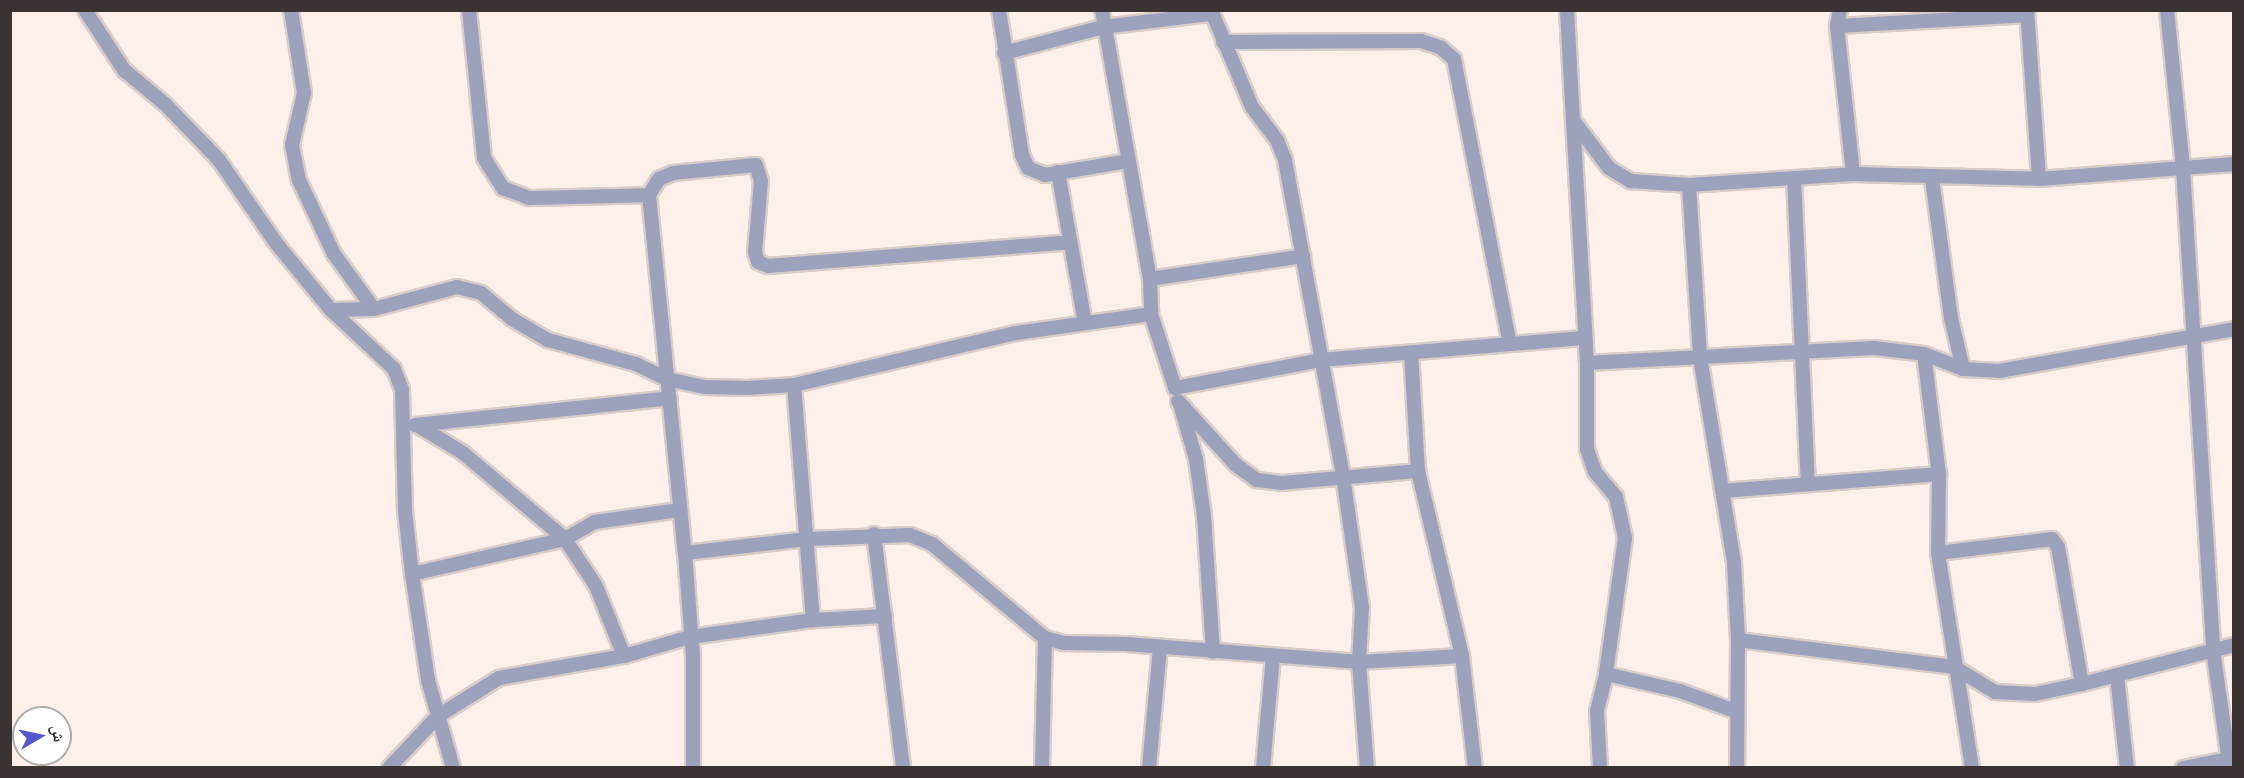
<!DOCTYPE html>
<html>
<head>
<meta charset="utf-8">
<style>
	body { margin:0 }
	#map { position:relative; width:2244px; height:778px; overflow:hidden; background:#fdefea; font-family:Poppins,"Noto Naskh Arabic",sans-serif }
	div>[style] { position:absolute }
	[style*='--x'] { left:calc(var(--x)*1px); top:calc(var(--y)*1px); width:calc(var(--w)*1px); rotate:calc(var(--a)*1deg) }
	.roads { filter:drop-shadow(2px 0 #dacdc9) drop-shadow(-2px 0 #dacdc9) drop-shadow(0 2px #dacdc9) drop-shadow(0 -2px #dacdc9) }
	.street>* { height:14px; margin:-7px; padding:0 7px; transform-origin:7px; border-radius:7px; background:#9ca1bc }
	span { translate:-50% -50%; white-space:nowrap; text-align:center; line-height:1.15; -webkit-text-stroke:6px #fff; paint-order:stroke }
	.frame { position:absolute; inset:0; border:12px solid #3a3331; pointer-events:none }
	.north { position:absolute; left:12px; top:706px; width:60px; height:60px; box-sizing:border-box; background:#fff; border:2px solid #b0adad; border-radius:50%; rotate:81deg; font-size:16px; font-weight:700; line-height:24px; text-align:center; color:#3a3331 }
	.north::after { content:''; display:block; margin:auto; width:21px; height:27px; background:#5557ce; clip-path:polygon(50% 0,100% 100%,50% 72%,0 100%) }
</style>
</head>
<body>
<div id="map">
	<div class="roads">
		<div class="street">
			<i style="--x:85;--y:10;--w:72;--a:57"></i>
			<i style="--x:124;--y:70;--w:53;--a:39.7"></i>
			<i style="--x:165;--y:104;--w:78;--a:46"></i>
			<i style="--x:219;--y:160;--w:101;--a:55.5"></i>
			<i style="--x:276;--y:243;--w:87;--a:50.6"></i>
			<i style="--x:331;--y:310;--w:43;--a:-1.3"></i>
			<i style="--x:374;--y:309;--w:86;--a:-14.8"></i>
			<i style="--x:457;--y:287;--w:25;--a:14"></i>
			<i style="--x:481;--y:293;--w:40;--a:40"></i>
			<i style="--x:512;--y:319;--w:42;--a:30.3"></i>
			<i style="--x:548;--y:340;--w:91;--a:15.3"></i>
			<i style="--x:636;--y:364;--w:34;--a:26"></i>
			<i style="--x:667;--y:379;--w:39;--a:12"></i>
			<i style="--x:705;--y:387;--w:42;--a:1.4"></i>
			<i style="--x:747;--y:388;--w:47;--a:-3.7"></i>
			<i style="--x:794;--y:385;--w:228;--a:-13.2"></i>
			<i style="--x:1016;--y:333;--w:136;--a:-8"></i>
			<i style="--x:291;--y:10;--w:84;--a:81.1"></i>
			<i style="--x:304;--y:93;--w:53;--a:103"></i>
			<i style="--x:292;--y:145;--w:36;--a:79"></i>
			<i style="--x:299;--y:180;--w:82;--a:64.7"></i>
			<i style="--x:334;--y:254;--w:68;--a:54"></i>
			<i style="--x:469;--y:10;--w:149;--a:84.2"></i>
			<i style="--x:484;--y:158;--w:36;--a:58"></i>
			<i style="--x:503;--y:188;--w:28;--a:21"></i>
			<i style="--x:529;--y:198;--w:120;--a:-1.4"></i>
			<i style="--x:649;--y:195;--w:360;--a:84.3"></i>
			<i style="--x:685;--y:553;--w:105;--a:85.6"></i>
			<i style="--x:693;--y:658;--w:110;--a:90"></i>
			<i style="--x:999;--y:10;--w:147;--a:81"></i>
			<i style="--x:1022;--y:155;--w:14;--a:65"></i>
			<i style="--x:1028;--y:168;--w:18;--a:22"></i>
			<i style="--x:1045;--y:175;--w:85;--a:-9.5"></i>
			<i style="--x:1102;--y:10;--w:273;--a:79.9"></i>
			<i style="--x:1150;--y:279;--w:35;--a:88"></i>
			<i style="--x:1151;--y:314;--w:78;--a:72"></i>
			<i style="--x:1175;--y:388;--w:149;--a:-10.9"></i>
			<i style="--x:1321;--y:360;--w:265;--a:-4.8"></i>
			<i style="--x:1211;--y:10;--w:105;--a:67.1"></i>
			<i style="--x:1252;--y:107;--w:41;--a:52.9"></i>
			<i style="--x:1277;--y:140;--w:22;--a:68"></i>
			<i style="--x:1285;--y:160;--w:321;--a:79.6"></i>
			<i style="--x:1343;--y:476;--w:133;--a:81.8"></i>
			<i style="--x:1362;--y:608;--w:54;--a:93.2"></i>
			<i style="--x:1359;--y:662;--w:106;--a:85.7"></i>
			<i style="--x:1567;--y:10;--w:110;--a:86.9"></i>
			<i style="--x:1573;--y:120;--w:60;--a:53.1"></i>
			<i style="--x:1609;--y:168;--w:26;--a:31"></i>
			<i style="--x:1631;--y:181;--w:58;--a:3.9"></i>
			<i style="--x:1689;--y:185;--w:164;--a:-3.8"></i>
			<i style="--x:1853;--y:174;--w:186;--a:1.5"></i>
			<i style="--x:2039;--y:179;--w:196;--a:-4.4"></i>
			<i style="--x:1840;--y:10;--w:16;--a:101"></i>
			<i style="--x:1837;--y:26;--w:149;--a:83.8"></i>
			<i style="--x:2027;--y:10;--w:169;--a:85.9"></i>
			<i style="--x:2167;--y:10;--w:159;--a:84.2"></i>
			<i style="--x:2183;--y:168;--w:483;--a:86.4"></i>
			<i style="--x:2213;--y:650;--w:119;--a:81.8"></i>
			<i style="--x:1837;--y:26;--w:190;--a:-3.3"></i>
			<i style="--x:1223;--y:42;--w:198;--a:-0.3"></i>
			<i style="--x:1421;--y:41;--w:20;--a:18"></i>
			<i style="--x:1440;--y:47;--w:18;--a:41"></i>
			<i style="--x:1454;--y:59;--w:290;--a:78.9"></i>
			<i style="--x:1004;--y:53;--w:102;--a:-14.7"></i>
			<i style="--x:1103;--y:27;--w:109;--a:-6.9"></i>
			<i style="--x:1573;--y:120;--w:243;--a:86.7"></i>
			<i style="--x:1587;--y:363;--w:86;--a:90"></i>
			<i style="--x:1587;--y:449;--w:24;--a:71"></i>
			<i style="--x:1595;--y:472;--w:33;--a:50"></i>
			<i style="--x:1616;--y:497;--w:42;--a:77.6"></i>
			<i style="--x:1625;--y:538;--w:137;--a:98"></i>
			<i style="--x:1606;--y:674;--w:76;--a:12.9"></i>
			<i style="--x:1680;--y:691;--w:59;--a:20"></i>
			<i style="--x:1058;--y:172;--w:153;--a:79.9"></i>
			<i style="--x:1794;--y:178;--w:306;--a:87.4"></i>
			<i style="--x:1932;--y:179;--w:140;--a:82.2"></i>
			<i style="--x:1951;--y:318;--w:52;--a:76.8"></i>
			<i style="--x:1689;--y:185;--w:172;--a:86.3"></i>
			<i style="--x:1700;--y:357;--w:209;--a:80.6"></i>
			<i style="--x:1734;--y:563;--w:77;--a:87"></i>
			<i style="--x:1738;--y:640;--w:128;--a:90.4"></i>
			<i style="--x:649;--y:195;--w:19;--a:-58"></i>
			<i style="--x:659;--y:179;--w:15;--a:-23"></i>
			<i style="--x:673;--y:173;--w:83;--a:-5.5"></i>
			<i style="--x:756;--y:165;--w:17;--a:73"></i>
			<i style="--x:761;--y:181;--w:71;--a:94.8"></i>
			<i style="--x:755;--y:252;--w:10;--a:73"></i>
			<i style="--x:758;--y:262;--w:11;--a:22"></i>
			<i style="--x:768;--y:266;--w:303;--a:-4.5"></i>
			<i style="--x:1150;--y:279;--w:155;--a:-8.5"></i>
			<i style="--x:331;--y:310;--w:86;--a:43.1"></i>
			<i style="--x:394;--y:369;--w:22;--a:69"></i>
			<i style="--x:402;--y:390;--w:121;--a:88.6"></i>
			<i style="--x:405;--y:511;--w:63;--a:83.7"></i>
			<i style="--x:412;--y:574;--w:107;--a:81.4"></i>
			<i style="--x:428;--y:680;--w:91;--a:74.1"></i>
			<i style="--x:1411;--y:353;--w:118;--a:86.6"></i>
			<i style="--x:1418;--y:471;--w:190;--a:76.6"></i>
			<i style="--x:1462;--y:656;--w:113;--a:83.4"></i>
			<i style="--x:1924;--y:354;--w:121;--a:82.9"></i>
			<i style="--x:1939;--y:474;--w:79;--a:90.7"></i>
			<i style="--x:1938;--y:553;--w:218;--a:81"></i>
			<i style="--x:1587;--y:363;--w:287;--a:-3"></i>
			<i style="--x:1874;--y:348;--w:50;--a:6.8"></i>
			<i style="--x:1924;--y:354;--w:42;--a:21"></i>
			<i style="--x:1963;--y:369;--w:36;--a:3"></i>
			<i style="--x:1999;--y:371;--w:239;--a:-10.1"></i>
			<i style="--x:794;--y:385;--w:236;--a:85.4"></i>
			<i style="--x:1178;--y:401;--w:86;--a:47.8"></i>
			<i style="--x:1236;--y:465;--w:26;--a:36"></i>
			<i style="--x:1257;--y:480;--w:24;--a:7"></i>
			<i style="--x:1281;--y:483;--w:138;--a:-5"></i>
			<i style="--x:1180;--y:404;--w:57;--a:73.8"></i>
			<i style="--x:1196;--y:459;--w:58;--a:82"></i>
			<i style="--x:1204;--y:516;--w:136;--a:86.2"></i>
			<i style="--x:415;--y:425;--w:256;--a:-6"></i>
			<i style="--x:417;--y:425;--w:54;--a:31.3"></i>
			<i style="--x:463;--y:453;--w:133;--a:40.1"></i>
			<i style="--x:565;--y:539;--w:56;--a:56.6"></i>
			<i style="--x:596;--y:586;--w:75;--a:68.2"></i>
			<i style="--x:1723;--y:491;--w:217;--a:-4.5"></i>
			<i style="--x:874;--y:534;--w:236;--a:82.9"></i>
			<i style="--x:685;--y:553;--w:123;--a:-6.5"></i>
			<i style="--x:807;--y:539;--w:103;--a:-2.2"></i>
			<i style="--x:910;--y:535;--w:24;--a:22"></i>
			<i style="--x:932;--y:544;--w:147;--a:39.8"></i>
			<i style="--x:1045;--y:638;--w:20;--a:15"></i>
			<i style="--x:1064;--y:643;--w:62;--a:0.9"></i>
			<i style="--x:1126;--y:644;--w:234;--a:4.4"></i>
			<i style="--x:1359;--y:662;--w:103;--a:-3.3"></i>
			<i style="--x:1938;--y:553;--w:115;--a:-7"></i>
			<i style="--x:2052;--y:539;--w:10;--a:53"></i>
			<i style="--x:2058;--y:547;--w:139;--a:80.1"></i>
			<i style="--x:2082;--y:684;--w:157;--a:-14.4"></i>
			<i style="--x:412;--y:574;--w:157;--a:-12.9"></i>
			<i style="--x:565;--y:539;--w:34;--a:-30"></i>
			<i style="--x:595;--y:522;--w:85;--a:-8.1"></i>
			<i style="--x:1738;--y:640;--w:218;--a:7.1"></i>
			<i style="--x:1954;--y:667;--w:48;--a:31.4"></i>
			<i style="--x:1995;--y:692;--w:40;--a:2.9"></i>
			<i style="--x:2035;--y:694;--w:48;--a:-12"></i>
			<i style="--x:2117;--y:676;--w:93;--a:83.8"></i>
			<i style="--x:389;--y:768;--w:71;--a:-46.7"></i>
			<i style="--x:438;--y:716;--w:72;--a:-31.9"></i>
			<i style="--x:499;--y:678;--w:127;--a:-10"></i>
			<i style="--x:624;--y:656;--w:69;--a:-16.1"></i>
			<i style="--x:690;--y:637;--w:124;--a:-7.9"></i>
			<i style="--x:813;--y:620;--w:72;--a:-3.2"></i>
			<i style="--x:1042;--y:768;--w:130;--a:-88.7"></i>
			<i style="--x:1149;--y:768;--w:122;--a:-84.8"></i>
			<i style="--x:1263;--y:768;--w:112;--a:-84.9"></i>
			<i style="--x:1600;--y:768;--w:57;--a:-93"></i>
			<i style="--x:1597;--y:711;--w:38;--a:-76"></i>
			<i style="--x:2183;--y:768;--w:52;--a:-11.1"></i>
		</div>
	</div>
	<div class="frame"></div>
	<div class="north">ش</div>
</div>
</body>
</html>
